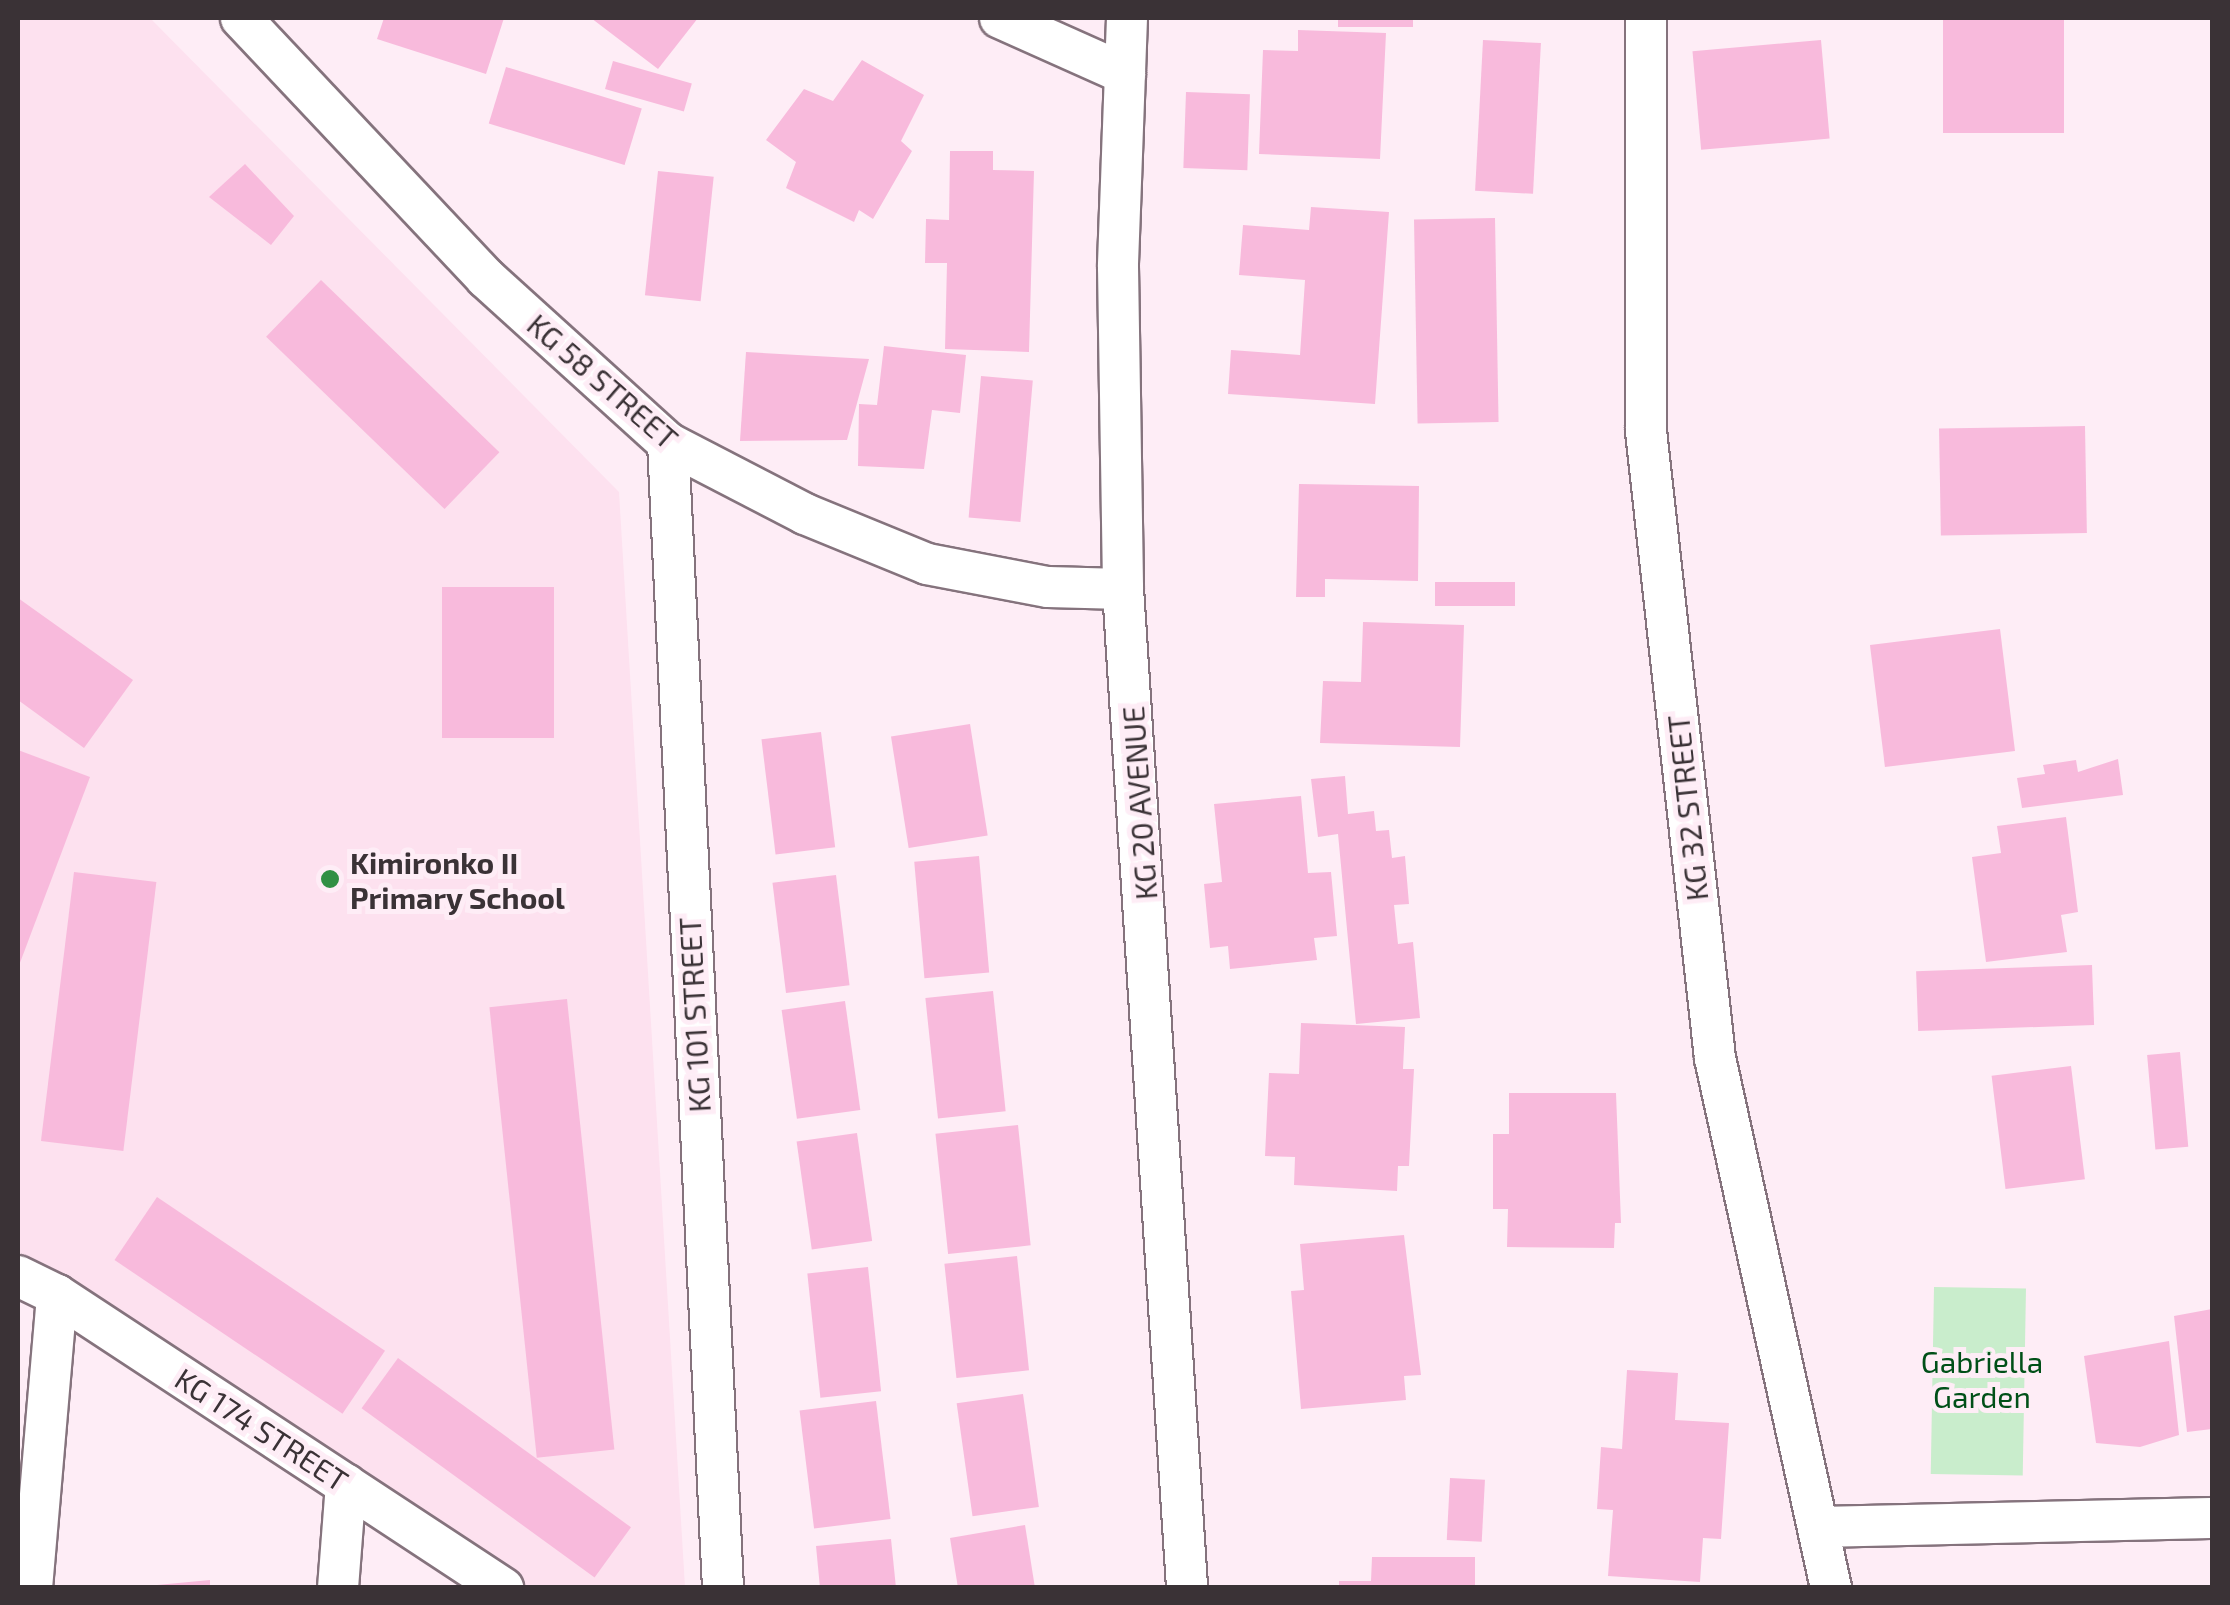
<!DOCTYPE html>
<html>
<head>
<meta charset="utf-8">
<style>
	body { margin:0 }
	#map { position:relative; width:2230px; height:1605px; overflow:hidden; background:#feedf6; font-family:"Exo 2",sans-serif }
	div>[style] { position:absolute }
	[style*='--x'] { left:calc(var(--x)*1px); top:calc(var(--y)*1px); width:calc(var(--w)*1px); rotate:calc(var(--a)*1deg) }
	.built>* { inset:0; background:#fde1ef }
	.green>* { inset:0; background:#c9edcc; transform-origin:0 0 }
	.building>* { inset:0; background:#f8badc; transform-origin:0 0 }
	.roads { filter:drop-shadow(2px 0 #85737d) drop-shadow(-2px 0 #85737d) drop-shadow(0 2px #85737d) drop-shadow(0 -2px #85737d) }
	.minor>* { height:40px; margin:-20px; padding:0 20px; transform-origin:20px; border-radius:20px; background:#fff }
	.dots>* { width:28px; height:28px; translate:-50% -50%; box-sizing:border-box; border:5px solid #feedf6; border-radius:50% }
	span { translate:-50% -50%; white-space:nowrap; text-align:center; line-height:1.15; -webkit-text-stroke:10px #feedf6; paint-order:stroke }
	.street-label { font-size:30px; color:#3a3236 }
	.poi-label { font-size:30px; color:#3a3236; font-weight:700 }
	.left { translate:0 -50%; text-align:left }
	.park-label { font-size:30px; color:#005018 }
	.frame { position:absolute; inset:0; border:20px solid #3a3236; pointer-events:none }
</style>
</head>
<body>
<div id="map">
	<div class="built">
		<i style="clip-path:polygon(18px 18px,150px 18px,619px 492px,685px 1587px,519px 1587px,18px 1266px)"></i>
	</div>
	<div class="green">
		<i style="left:1934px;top:1287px;width:92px;height:187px;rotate:1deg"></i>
	</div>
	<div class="building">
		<i style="clip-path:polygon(384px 18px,504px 18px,486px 74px,377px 39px)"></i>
		<i style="clip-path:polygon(591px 18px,698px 18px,658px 69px)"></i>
		<i style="left:1338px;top:18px;width:75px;height:9px"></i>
		<i style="left:1943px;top:18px;width:121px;height:115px"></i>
		<i style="clip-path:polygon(1298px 30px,1386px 33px,1380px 159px,1259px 154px,1263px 50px,1298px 51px)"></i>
		<i style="left:1483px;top:40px;width:58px;height:151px;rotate:3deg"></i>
		<i style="left:1821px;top:40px;width:99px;height:129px;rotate:85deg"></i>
		<i style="clip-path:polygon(862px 60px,924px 95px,901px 141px,912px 151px,873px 219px,859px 210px,854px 222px,786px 188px,796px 162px,766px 140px,804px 89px,833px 101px)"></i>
		<i style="left:613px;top:61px;width:82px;height:29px;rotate:16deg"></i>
		<i style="left:506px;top:67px;width:142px;height:59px;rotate:17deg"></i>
		<i style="left:1186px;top:92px;width:64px;height:76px;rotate:2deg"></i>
		<i style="clip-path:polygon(950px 151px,993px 151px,993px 170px,1034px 171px,1029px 352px,945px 349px,947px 263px,925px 263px,926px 219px,949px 220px)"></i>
		<i style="clip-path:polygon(245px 164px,294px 216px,271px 245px,209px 197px)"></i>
		<i style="left:658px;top:171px;width:56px;height:125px;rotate:6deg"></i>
		<i style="clip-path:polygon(1311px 207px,1389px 212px,1375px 404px,1228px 394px,1231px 350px,1300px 355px,1305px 280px,1239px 275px,1243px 225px,1309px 230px)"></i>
		<i style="left:1495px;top:218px;width:204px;height:81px;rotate:89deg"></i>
		<i style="left:321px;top:280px;width:248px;height:79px;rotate:44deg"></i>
		<i style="clip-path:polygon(884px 346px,966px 355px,960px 413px,932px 410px,924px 469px,858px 466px,859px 404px,877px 405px)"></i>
		<i style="clip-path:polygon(746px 352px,869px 359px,847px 440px,740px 441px)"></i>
		<i style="left:981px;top:376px;width:52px;height:142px;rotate:5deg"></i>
		<i style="left:2085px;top:426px;width:107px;height:146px;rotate:89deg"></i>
		<i style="clip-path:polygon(1299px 484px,1419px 486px,1418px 581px,1325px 579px,1325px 597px,1296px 597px)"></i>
		<i style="left:1435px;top:582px;width:80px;height:24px"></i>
		<i style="left:554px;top:587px;width:151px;height:112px;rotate:90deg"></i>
		<i style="clip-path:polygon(18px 598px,133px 680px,84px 748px,18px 700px)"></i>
		<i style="clip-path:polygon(1363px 622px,1464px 625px,1460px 747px,1320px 743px,1323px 681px,1361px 682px)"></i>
		<i style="left:2000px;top:629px;width:123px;height:131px;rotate:83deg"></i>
		<i style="left:970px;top:724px;width:113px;height:80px;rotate:81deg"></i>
		<i style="left:821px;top:732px;width:116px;height:60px;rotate:83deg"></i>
		<i style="clip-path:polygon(18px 750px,90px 777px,18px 968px)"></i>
		<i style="clip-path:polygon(2118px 759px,2123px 795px,2022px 808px,2017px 778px,2045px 774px,2043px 765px,2076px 760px,2078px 772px)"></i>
		<i style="clip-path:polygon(1345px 776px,1348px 814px,1374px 811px,1376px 831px,1389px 830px,1392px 858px,1405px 856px,1409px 904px,1394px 905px,1398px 944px,1413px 942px,1420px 1018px,1356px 1024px,1338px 834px,1318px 837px,1311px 779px)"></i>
		<i style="clip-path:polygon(1301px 796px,1308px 873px,1331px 872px,1337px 936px,1314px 938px,1317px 960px,1230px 969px,1228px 946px,1210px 948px,1204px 884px,1222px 882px,1214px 804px)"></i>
		<i style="clip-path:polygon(2066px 817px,2078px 912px,2061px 915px,2067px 952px,1986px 962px,1972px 857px,2001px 853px,1997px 826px)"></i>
		<i style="left:979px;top:856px;width:117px;height:65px;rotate:85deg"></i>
		<i style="left:74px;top:872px;width:83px;height:271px;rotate:7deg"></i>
		<i style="left:836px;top:875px;width:111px;height:64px;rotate:83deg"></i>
		<i style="left:2092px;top:965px;width:60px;height:176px;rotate:88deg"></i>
		<i style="left:993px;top:991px;width:121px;height:68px;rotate:84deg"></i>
		<i style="left:567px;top:999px;width:453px;height:78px;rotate:84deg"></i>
		<i style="left:845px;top:1001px;width:110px;height:64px;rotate:82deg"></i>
		<i style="clip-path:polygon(1301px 1023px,1405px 1027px,1403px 1069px,1414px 1069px,1409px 1166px,1398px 1166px,1397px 1191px,1294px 1185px,1295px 1157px,1265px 1156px,1269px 1073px,1299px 1074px)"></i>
		<i style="left:2180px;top:1052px;width:95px;height:33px;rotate:85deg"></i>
		<i style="left:2071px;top:1066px;width:114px;height:80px;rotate:83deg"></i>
		<i style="clip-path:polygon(1509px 1093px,1616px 1093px,1621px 1223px,1615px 1223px,1614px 1248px,1507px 1247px,1508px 1209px,1493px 1209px,1493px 1134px,1509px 1134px)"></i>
		<i style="left:1018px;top:1125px;width:121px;height:83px;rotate:84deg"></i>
		<i style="left:857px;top:1133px;width:109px;height:61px;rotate:82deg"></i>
		<i style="left:157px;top:1197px;width:275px;height:76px;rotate:34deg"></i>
		<i style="clip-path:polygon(1404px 1235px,1421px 1375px,1404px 1376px,1406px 1400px,1301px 1409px,1291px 1291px,1304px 1290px,1300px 1244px)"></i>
		<i style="left:1017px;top:1256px;width:115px;height:73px;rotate:84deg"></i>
		<i style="left:868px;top:1267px;width:125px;height:61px;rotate:84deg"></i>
		<i style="clip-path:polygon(2212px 1309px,2212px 1429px,2187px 1432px,2174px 1316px)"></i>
		<i style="clip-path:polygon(2169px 1341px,2179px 1435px,2140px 1447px,2096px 1443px,2084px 1356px)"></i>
		<i style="left:398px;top:1358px;width:288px;height:62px;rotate:36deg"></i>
		<i style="clip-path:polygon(1627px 1370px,1678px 1373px,1675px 1420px,1729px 1423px,1721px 1539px,1703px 1538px,1700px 1582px,1608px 1576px,1613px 1510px,1597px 1509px,1601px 1447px,1622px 1449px)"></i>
		<i style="left:1023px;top:1394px;width:114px;height:67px;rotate:82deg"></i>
		<i style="left:876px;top:1401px;width:119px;height:77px;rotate:83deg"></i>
		<i style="left:1450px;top:1478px;width:35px;height:62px;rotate:3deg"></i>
		<i style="clip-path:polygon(1025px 1525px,1035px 1588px,958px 1588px,950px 1538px)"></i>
		<i style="clip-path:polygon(891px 1539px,896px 1588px,820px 1588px,816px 1546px)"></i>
		<i style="clip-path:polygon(1372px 1557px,1475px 1557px,1475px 1588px,1339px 1588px,1339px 1581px,1371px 1581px)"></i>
		<i style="clip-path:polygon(210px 1580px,210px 1588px,157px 1588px,157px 1585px)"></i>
	</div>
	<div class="roads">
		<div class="minor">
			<i style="--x:241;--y:18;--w:357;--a:46.7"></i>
			<i style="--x:486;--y:278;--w:246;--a:42.2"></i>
			<i style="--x:668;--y:443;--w:154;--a:27.4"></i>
			<i style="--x:805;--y:514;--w:132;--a:22.3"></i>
			<i style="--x:927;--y:564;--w:123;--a:10.8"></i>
			<i style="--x:1048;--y:587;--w:75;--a:1.5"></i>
			<i style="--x:1000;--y:18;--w:137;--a:24.1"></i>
			<i style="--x:1127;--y:18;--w:249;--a:92.1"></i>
			<i style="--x:1118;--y:267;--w:322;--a:89.1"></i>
			<i style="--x:1123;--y:589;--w:1001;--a:86.33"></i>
			<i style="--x:1646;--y:18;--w:413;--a:90"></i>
			<i style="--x:1646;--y:431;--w:631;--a:83.72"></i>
			<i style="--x:1715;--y:1058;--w:543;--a:77.65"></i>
			<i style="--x:668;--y:443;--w:1146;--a:87.25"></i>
			<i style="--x:18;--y:1276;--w:43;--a:26"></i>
			<i style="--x:57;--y:1295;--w:534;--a:33.3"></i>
			<i style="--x:1818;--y:1527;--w:394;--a:-1.3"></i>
			<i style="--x:32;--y:1588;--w:294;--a:-85.1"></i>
			<i style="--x:338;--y:1588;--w:104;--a:-85.6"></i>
		</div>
	</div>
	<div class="dots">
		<i style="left:330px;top:879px;background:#319044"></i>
	</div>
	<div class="street-label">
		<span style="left:603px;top:381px;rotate:41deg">KG 58 STREET</span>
		<span style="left:1139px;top:803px;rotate:-94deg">KG 20 AVENUE</span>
		<span style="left:1687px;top:808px;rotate:-96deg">KG 32 STREET</span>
		<span style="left:694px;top:1015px;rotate:-93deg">KG 101 STREET</span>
		<span style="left:262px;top:1429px;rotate:33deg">KG 174 STREET</span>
	</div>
	<div class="poi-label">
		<span class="left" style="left:350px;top:879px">Kimironko II<br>Primary School</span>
	</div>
	<div class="park-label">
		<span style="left:1982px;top:1378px">Gabriella<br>Garden</span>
	</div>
	<div class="frame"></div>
</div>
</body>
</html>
